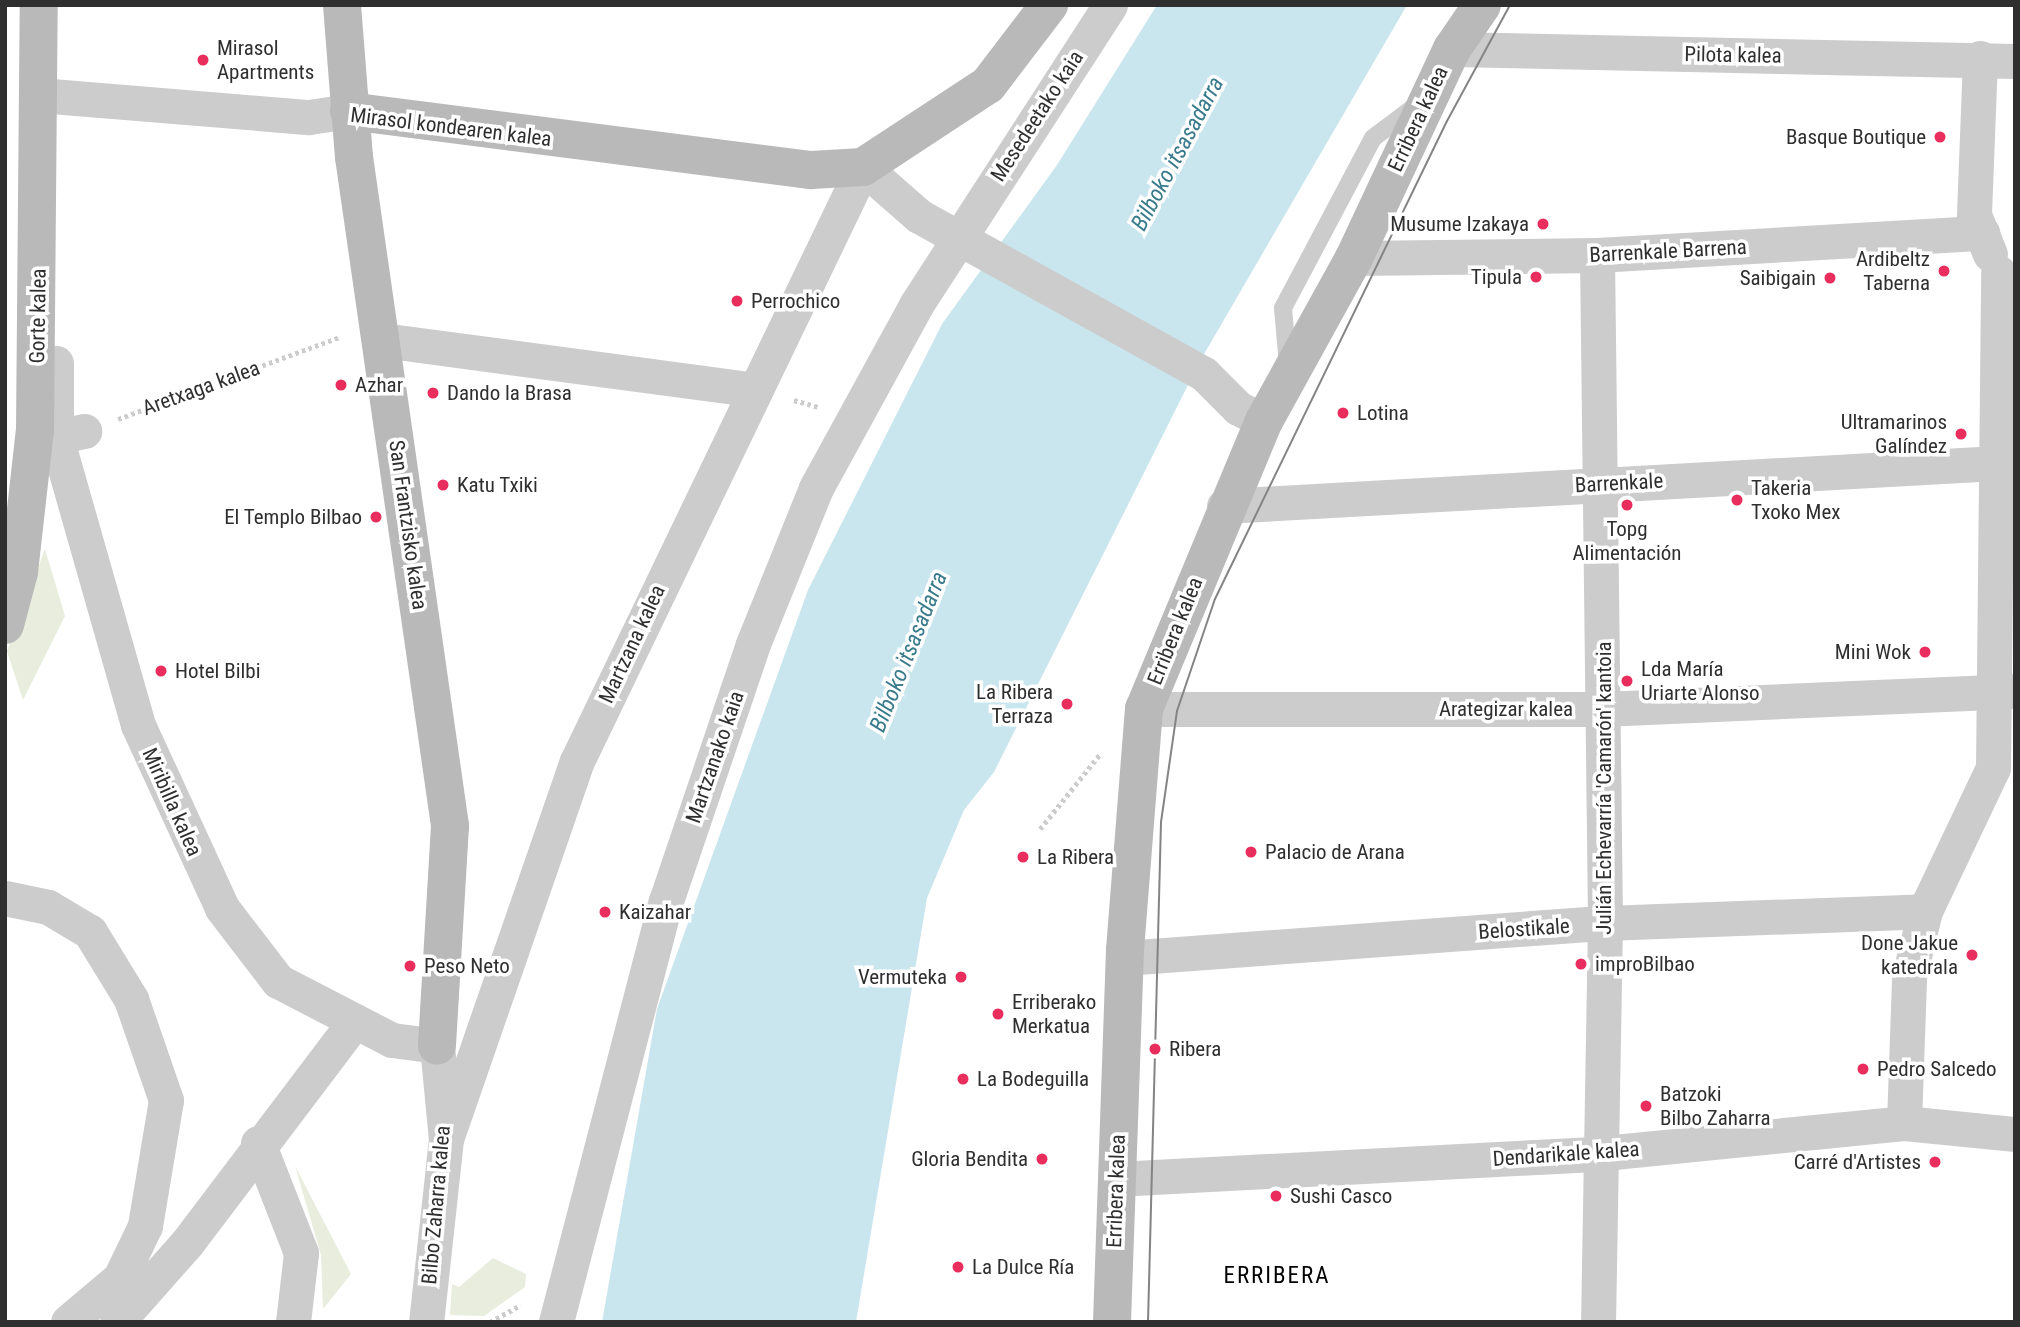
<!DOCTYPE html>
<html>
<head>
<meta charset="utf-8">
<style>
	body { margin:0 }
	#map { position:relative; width:2020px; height:1327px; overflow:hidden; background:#fff; font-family:"Roboto Condensed",sans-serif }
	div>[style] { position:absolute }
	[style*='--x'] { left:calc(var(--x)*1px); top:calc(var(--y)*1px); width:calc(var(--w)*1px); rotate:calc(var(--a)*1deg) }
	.green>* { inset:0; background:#e8eddd }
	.water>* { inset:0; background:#c9e5ed }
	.path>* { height:4.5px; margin-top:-2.25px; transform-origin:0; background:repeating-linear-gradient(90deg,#ccc 0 3.5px,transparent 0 7px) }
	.lane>* { height:18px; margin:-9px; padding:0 9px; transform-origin:9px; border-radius:9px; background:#ccc }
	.street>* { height:35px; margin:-17.5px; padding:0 17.5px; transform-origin:17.5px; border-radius:17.5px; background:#ccc }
	.secondary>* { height:38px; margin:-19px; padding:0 19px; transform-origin:19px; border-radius:19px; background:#b9b9b9 }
	.tram>* { height:2px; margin:-1px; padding:0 1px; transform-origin:1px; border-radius:1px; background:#848484 }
	.street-bridge>* { height:35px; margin:-17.5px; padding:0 17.5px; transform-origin:17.5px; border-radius:17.5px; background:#ccc }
	.dots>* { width:19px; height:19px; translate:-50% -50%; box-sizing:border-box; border:4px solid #fff; border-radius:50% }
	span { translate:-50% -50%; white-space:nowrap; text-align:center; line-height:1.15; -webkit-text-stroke:7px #fff; paint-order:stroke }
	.poi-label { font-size:21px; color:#2f2f2f }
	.left { translate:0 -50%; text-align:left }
	.right { translate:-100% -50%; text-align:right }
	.street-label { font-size:21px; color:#2f2f2f }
	.water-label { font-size:23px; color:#397b8c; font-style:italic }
	.neighbourhood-label { font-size:23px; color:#000; letter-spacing:2px }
	.frame { position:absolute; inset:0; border:7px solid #2f2f2f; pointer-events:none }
</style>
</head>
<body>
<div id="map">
	<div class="green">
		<i style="clip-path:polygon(45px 549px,65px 616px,23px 700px,7px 651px)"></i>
		<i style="clip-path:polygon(295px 1166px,351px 1274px,323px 1309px,321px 1255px)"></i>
		<i style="clip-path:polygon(493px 1258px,526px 1274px,525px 1287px,484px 1316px,450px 1315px,452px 1284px,459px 1287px)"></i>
	</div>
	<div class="water">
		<i style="clip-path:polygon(1157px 5px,1407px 5px,1200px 361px,994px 772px,964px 810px,927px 898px,856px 1322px,602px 1322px,657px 1009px,808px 590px,942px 324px,1057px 165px)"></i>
	</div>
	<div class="path">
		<i style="--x:794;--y:400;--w:26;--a:16"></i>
		<i style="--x:118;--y:419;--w:237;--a:-20.3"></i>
		<i style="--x:1040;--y:829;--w:96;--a:-51.3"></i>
		<i style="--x:490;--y:1322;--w:35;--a:-29"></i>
	</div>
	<div class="lane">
		<i style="--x:1288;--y:366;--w:58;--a:-94.9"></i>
		<i style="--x:1283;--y:308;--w:192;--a:-62.1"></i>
		<i style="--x:1373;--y:138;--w:55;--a:-36.9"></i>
	</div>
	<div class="street">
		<i style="--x:1452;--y:49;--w:563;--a:1.22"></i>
		<i style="--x:1980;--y:58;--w:157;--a:92.2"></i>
		<i style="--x:1974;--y:215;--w:42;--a:67.7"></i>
		<i style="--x:39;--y:95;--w:271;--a:4.7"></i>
		<i style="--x:309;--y:117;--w:40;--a:-8.5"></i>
		<i style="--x:1597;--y:255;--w:668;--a:89.31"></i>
		<i style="--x:1605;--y:923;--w:399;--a:91"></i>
		<i style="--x:1354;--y:258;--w:243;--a:-0.7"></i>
		<i style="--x:1597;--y:255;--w:386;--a:-3.3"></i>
		<i style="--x:382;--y:340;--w:376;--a:7.6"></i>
		<i style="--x:56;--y:363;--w:74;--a:90"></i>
		<i style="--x:56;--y:437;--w:29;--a:-12"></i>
		<i style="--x:1204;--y:374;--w:48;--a:45"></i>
		<i style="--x:1238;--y:408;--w:29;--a:27"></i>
		<i style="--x:56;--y:437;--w:299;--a:74.1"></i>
		<i style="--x:138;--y:725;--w:201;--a:65.3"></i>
		<i style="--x:222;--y:908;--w:92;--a:52.5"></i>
		<i style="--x:278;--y:981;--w:128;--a:27.4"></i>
		<i style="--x:392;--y:1040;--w:45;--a:7.6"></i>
		<i style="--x:437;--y:1046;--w:93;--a:84.5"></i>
		<i style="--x:446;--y:1139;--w:184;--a:96.2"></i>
		<i style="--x:1224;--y:506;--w:792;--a:-3.18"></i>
		<i style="--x:1144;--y:709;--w:458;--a:0"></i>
		<i style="--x:1602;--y:709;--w:413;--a:-2.5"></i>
		<i style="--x:5;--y:898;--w:44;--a:11.8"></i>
		<i style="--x:48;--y:907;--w:49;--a:30.8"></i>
		<i style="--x:90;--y:932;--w:79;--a:58.5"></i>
		<i style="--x:131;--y:999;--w:107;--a:70.9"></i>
		<i style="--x:166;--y:1100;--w:128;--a:99.5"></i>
		<i style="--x:145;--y:1226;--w:58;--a:115.7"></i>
		<i style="--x:120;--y:1278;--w:68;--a:139.8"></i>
		<i style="--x:1124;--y:958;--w:482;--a:-4.2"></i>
		<i style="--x:1605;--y:923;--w:320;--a:-2.1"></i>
		<i style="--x:1904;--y:1123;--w:146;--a:-88"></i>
		<i style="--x:1909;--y:977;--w:68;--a:-76.4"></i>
		<i style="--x:1925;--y:911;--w:158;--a:-64.6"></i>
		<i style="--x:1993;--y:768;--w:496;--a:-89.4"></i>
		<i style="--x:446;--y:1139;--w:400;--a:-70.9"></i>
		<i style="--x:577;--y:761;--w:659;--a:-64.29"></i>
		<i style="--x:863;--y:167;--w:74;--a:41.2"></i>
		<i style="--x:258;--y:1143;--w:118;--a:68.6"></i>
		<i style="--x:301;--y:1253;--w:69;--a:96.6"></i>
		<i style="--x:1116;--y:1179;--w:489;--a:-3"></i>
		<i style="--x:1604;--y:1153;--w:301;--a:-5.7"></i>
		<i style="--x:1904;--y:1123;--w:112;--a:5.7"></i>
		<i style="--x:117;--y:1322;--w:106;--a:-48.5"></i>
		<i style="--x:187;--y:1243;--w:278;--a:-52.9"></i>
		<i style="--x:556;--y:1322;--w:435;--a:-75.4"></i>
		<i style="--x:666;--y:901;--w:271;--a:-71.3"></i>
		<i style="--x:753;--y:644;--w:168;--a:-68"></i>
		<i style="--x:816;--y:488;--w:209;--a:-61.3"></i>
		<i style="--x:916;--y:305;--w:357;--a:-57.1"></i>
	</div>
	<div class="secondary">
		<i style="--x:342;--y:5;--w:152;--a:85.5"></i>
		<i style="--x:354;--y:157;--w:676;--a:81.83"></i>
		<i style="--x:450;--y:826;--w:220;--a:93.4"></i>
		<i style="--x:349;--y:111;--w:466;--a:7.3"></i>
		<i style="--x:811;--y:170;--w:52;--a:-3.3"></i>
		<i style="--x:863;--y:167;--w:149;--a:-33.3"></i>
		<i style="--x:988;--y:85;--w:101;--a:-52.7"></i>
		<i style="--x:5;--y:625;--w:55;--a:-75.2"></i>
		<i style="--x:19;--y:572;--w:143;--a:-83.6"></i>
		<i style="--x:35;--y:430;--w:425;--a:-89.5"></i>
		<i style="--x:1112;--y:1322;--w:372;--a:-88"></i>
		<i style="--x:1125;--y:950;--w:242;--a:-85.5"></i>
		<i style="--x:1144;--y:709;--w:312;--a:-67.4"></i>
		<i style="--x:1264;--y:421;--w:186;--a:-61.1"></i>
		<i style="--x:1354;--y:258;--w:231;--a:-64.9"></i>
		<i style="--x:1452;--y:49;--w:53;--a:-55.7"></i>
	</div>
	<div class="tram">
		<i style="--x:1148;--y:1322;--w:500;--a:-88.51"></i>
		<i style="--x:1161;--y:822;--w:112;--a:-81.8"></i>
		<i style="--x:1177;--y:711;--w:118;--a:-71.3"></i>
		<i style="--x:1215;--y:599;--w:531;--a:-64.11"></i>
		<i style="--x:1447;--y:121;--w:132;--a:-61.5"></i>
	</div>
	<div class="street-bridge">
		<i style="--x:919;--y:216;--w:326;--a:29"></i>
	</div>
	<div class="dots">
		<i style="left:203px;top:60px;background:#e92e5e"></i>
		<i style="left:1940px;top:137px;background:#e92e5e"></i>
		<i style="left:1543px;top:224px;background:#e92e5e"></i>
		<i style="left:1944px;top:271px;background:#e92e5e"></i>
		<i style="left:1536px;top:277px;background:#e92e5e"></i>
		<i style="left:1830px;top:278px;background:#e92e5e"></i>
		<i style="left:737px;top:301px;background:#e92e5e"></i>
		<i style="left:341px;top:385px;background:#e92e5e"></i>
		<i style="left:433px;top:393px;background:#e92e5e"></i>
		<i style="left:1343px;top:413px;background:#e92e5e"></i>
		<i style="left:1961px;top:434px;background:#e92e5e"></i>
		<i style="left:443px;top:485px;background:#e92e5e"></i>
		<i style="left:1737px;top:500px;background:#e92e5e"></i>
		<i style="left:1627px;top:505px;background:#e92e5e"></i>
		<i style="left:376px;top:517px;background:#e92e5e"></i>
		<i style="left:1925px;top:652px;background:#e92e5e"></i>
		<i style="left:161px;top:671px;background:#e92e5e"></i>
		<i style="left:1627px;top:681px;background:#e92e5e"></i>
		<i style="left:1067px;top:704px;background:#e92e5e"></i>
		<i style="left:1251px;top:852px;background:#e92e5e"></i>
		<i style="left:1023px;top:857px;background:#e92e5e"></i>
		<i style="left:605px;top:912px;background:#e92e5e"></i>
		<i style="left:1972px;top:955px;background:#e92e5e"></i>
		<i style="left:1581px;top:964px;background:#e92e5e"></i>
		<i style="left:410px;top:966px;background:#e92e5e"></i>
		<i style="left:961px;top:977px;background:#e92e5e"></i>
		<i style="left:998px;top:1014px;background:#e92e5e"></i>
		<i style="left:1155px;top:1049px;background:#e92e5e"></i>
		<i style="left:1863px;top:1069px;background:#e92e5e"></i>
		<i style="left:963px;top:1079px;background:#e92e5e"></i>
		<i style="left:1646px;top:1106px;background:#e92e5e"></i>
		<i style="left:1042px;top:1159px;background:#e92e5e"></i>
		<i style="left:1935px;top:1162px;background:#e92e5e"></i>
		<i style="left:1276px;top:1196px;background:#e92e5e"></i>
		<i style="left:958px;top:1267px;background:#e92e5e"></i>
	</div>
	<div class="poi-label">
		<span class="left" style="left:217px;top:60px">Mirasol<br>Apartments</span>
		<span class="right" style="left:1926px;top:137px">Basque Boutique</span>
		<span class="right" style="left:1529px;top:224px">Musume Izakaya</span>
		<span class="right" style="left:1930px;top:271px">Ardibeltz<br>Taberna</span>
		<span class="right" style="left:1522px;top:277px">Tipula</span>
		<span class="right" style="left:1816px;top:278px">Saibigain</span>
		<span class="left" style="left:751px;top:301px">Perrochico</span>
		<span class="left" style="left:355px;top:385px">Azhar</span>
		<span class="left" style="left:447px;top:393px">Dando la Brasa</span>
		<span class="left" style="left:1357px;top:413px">Lotina</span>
		<span class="right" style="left:1947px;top:434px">Ultramarinos<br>Galíndez</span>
		<span class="left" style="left:457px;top:485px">Katu Txiki</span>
		<span class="left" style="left:1751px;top:500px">Takeria<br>Txoko Mex</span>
		<span class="right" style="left:362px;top:517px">El Templo Bilbao</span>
		<span style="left:1627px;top:541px">Topg<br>Alimentación</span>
		<span class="right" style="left:1911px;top:652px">Mini Wok</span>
		<span class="left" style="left:1641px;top:681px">Lda María<br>Uriarte Alonso</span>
		<span class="left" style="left:175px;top:671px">Hotel Bilbi</span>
		<span class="right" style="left:1053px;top:704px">La Ribera<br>Terraza</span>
		<span class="left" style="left:1265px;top:852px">Palacio de Arana</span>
		<span class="left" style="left:1037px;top:857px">La Ribera</span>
		<span class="left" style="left:619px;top:912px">Kaizahar</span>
		<span class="right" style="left:1958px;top:955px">Done Jakue<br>katedrala</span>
		<span class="left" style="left:1595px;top:964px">improBilbao</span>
		<span class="left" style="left:424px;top:966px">Peso Neto</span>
		<span class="right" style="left:947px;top:977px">Vermuteka</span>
		<span class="left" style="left:1012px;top:1014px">Erriberako<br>Merkatua</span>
		<span class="left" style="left:1169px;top:1049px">Ribera</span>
		<span class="left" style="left:1877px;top:1069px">Pedro Salcedo</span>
		<span class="left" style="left:977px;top:1079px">La Bodeguilla</span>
		<span class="left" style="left:1660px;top:1106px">Batzoki<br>Bilbo Zaharra</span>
		<span class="right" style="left:1028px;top:1159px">Gloria Bendita</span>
		<span class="right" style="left:1921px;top:1162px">Carré d'Artistes</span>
		<span class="left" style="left:1290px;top:1196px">Sushi Casco</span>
		<span class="left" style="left:972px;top:1267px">La Dulce Ría</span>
	</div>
	<div class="street-label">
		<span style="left:1733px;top:55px;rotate:1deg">Pilota kalea</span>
		<span style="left:1037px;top:116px;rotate:-57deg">Mesedeetako kaia</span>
		<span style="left:1418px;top:119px;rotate:-65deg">Erribera kalea</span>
		<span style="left:451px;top:127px;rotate:7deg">Mirasol kondearen kalea</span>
		<span style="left:1668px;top:251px;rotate:-3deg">Barrenkale Barrena</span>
		<span style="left:38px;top:316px;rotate:-89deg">Gorte kalea</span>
		<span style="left:201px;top:388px;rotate:-20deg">Aretxaga kalea</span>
		<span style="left:1619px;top:483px;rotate:-3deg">Barrenkale</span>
		<span style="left:408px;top:525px;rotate:82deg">San Frantzisko kalea</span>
		<span style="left:1175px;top:631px;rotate:-68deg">Erribera kalea</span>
		<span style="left:632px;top:644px;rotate:-65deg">Martzana kalea</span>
		<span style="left:1506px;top:709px">Arategizar kalea</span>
		<span style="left:715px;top:757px;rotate:-71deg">Martzanako kaia</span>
		<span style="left:1604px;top:788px;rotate:-90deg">Julián Echevarría 'Camarón' kantoia</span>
		<span style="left:172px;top:802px;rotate:66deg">Miribilla kalea</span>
		<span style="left:1524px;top:929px;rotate:-4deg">Belostikale</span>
		<span style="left:1566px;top:1154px;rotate:-4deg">Dendarikale kalea</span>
		<span style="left:1116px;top:1191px;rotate:-88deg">Erribera kalea</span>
		<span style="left:436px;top:1205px;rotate:-85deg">Bilbo Zaharra kalea</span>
	</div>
	<div class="water-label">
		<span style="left:1178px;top:154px;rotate:-62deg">Bilboko itsasadarra</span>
		<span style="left:909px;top:652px;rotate:-68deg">Bilboko itsasadarra</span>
	</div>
	<div class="neighbourhood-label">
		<span style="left:1277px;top:1276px">ERRIBERA</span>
	</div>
	<div class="frame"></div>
</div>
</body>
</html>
